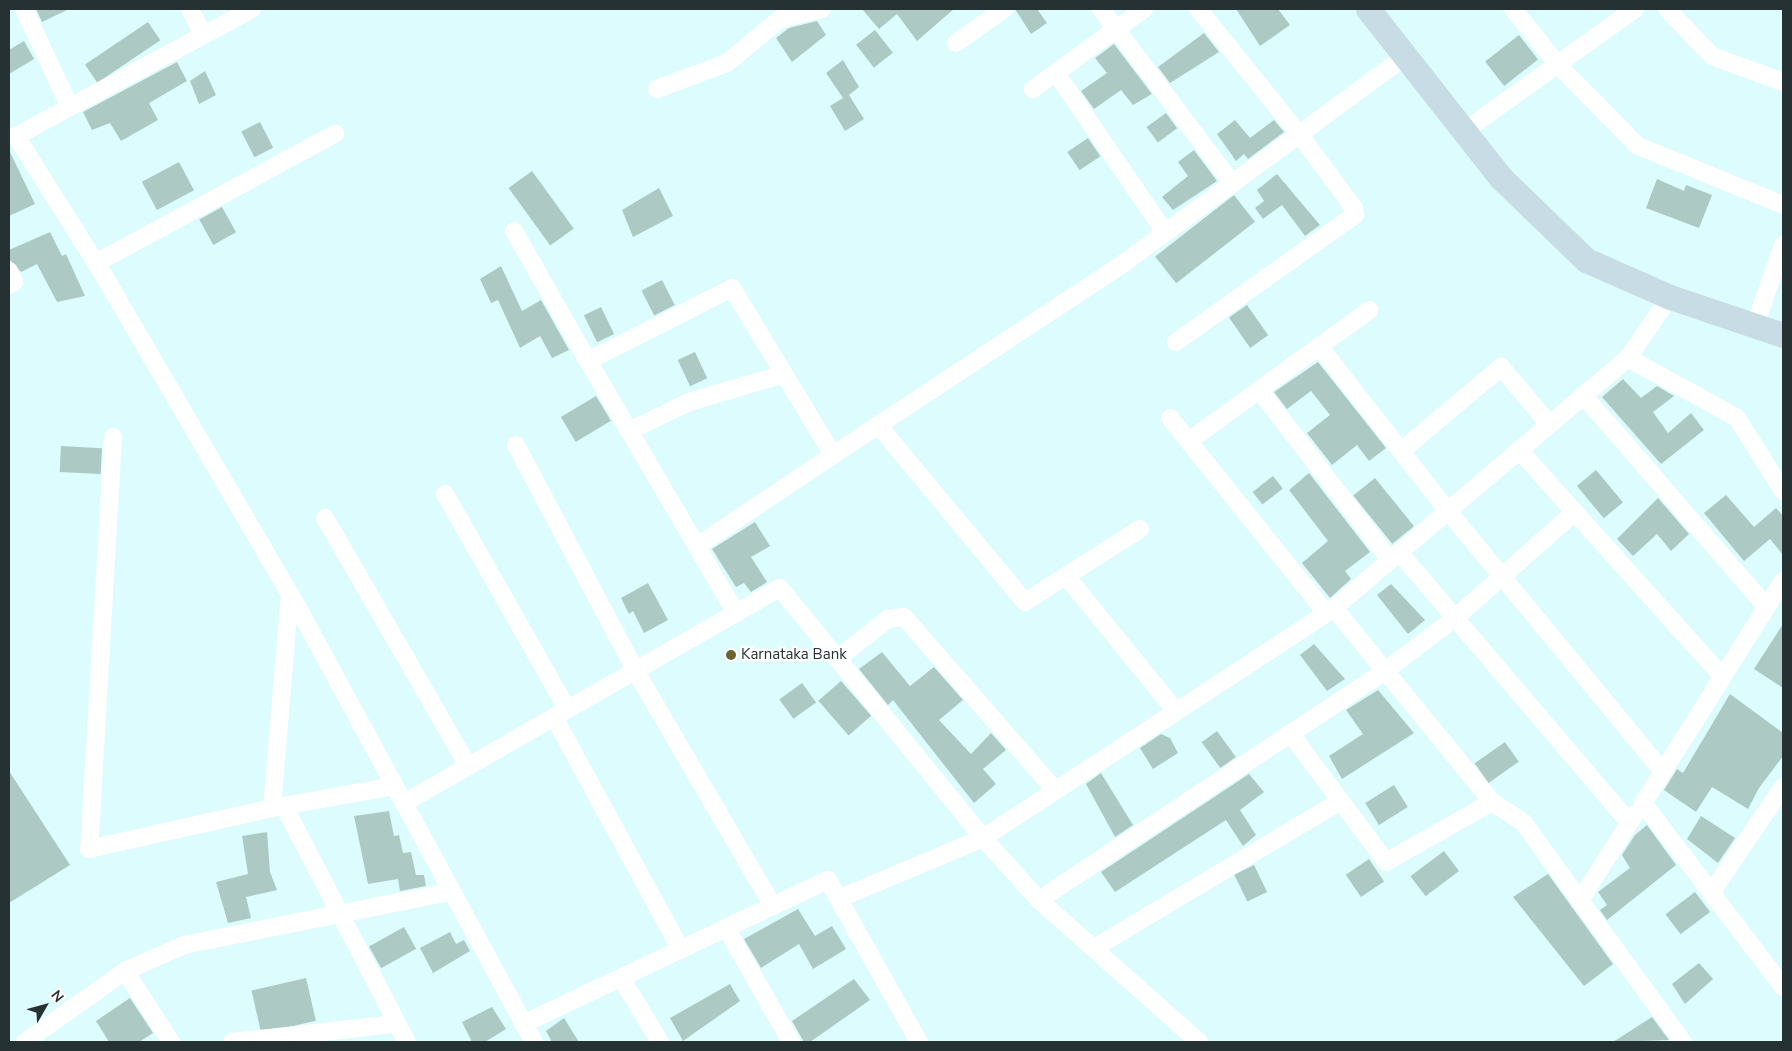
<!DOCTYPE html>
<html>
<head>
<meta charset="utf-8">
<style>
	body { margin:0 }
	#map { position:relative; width:1792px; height:1051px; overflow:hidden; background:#dcfcfe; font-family:"Nunito Sans",sans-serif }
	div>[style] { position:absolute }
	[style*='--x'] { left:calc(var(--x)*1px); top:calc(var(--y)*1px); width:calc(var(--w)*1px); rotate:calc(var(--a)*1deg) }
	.building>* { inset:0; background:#accac3; transform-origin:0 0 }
	.street>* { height:18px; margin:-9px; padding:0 9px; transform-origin:9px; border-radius:9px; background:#fff }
	.secondary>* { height:25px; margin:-12.5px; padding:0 12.5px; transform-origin:12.5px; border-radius:12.5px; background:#c7dce4 }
	.dots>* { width:14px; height:14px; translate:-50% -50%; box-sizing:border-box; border:2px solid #fff; border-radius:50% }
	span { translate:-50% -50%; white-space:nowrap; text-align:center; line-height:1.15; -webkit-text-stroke:4.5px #fff; paint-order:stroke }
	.poi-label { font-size:15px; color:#253132 }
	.left { translate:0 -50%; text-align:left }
	.frame { position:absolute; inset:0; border:10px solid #253132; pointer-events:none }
	.north { position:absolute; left:20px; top:981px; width:50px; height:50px; -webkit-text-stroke:4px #fff; paint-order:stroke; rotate:52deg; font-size:14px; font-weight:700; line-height:20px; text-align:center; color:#253132 }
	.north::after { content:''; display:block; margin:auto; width:18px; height:22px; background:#253132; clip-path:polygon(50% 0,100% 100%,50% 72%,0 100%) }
</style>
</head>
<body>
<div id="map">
	<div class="building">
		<i style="clip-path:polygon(36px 9px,69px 9px,42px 22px)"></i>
		<i style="clip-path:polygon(862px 9px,954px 9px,917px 41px,897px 14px,879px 29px)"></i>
		<i style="clip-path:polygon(1015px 9px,1037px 9px,1047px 23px,1031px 34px)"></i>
		<i style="clip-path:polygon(1236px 9px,1278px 9px,1290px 25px,1260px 46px)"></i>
		<i style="clip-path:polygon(817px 21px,826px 35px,792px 62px,776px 38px,789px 28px)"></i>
		<i style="left:148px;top:22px;width:22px;height:76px;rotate:56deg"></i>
		<i style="left:875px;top:30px;width:29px;height:24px;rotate:52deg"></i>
		<i style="clip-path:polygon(1204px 33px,1219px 52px,1170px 83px,1158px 67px)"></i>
		<i style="left:1519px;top:35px;width:31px;height:43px;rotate:52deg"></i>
		<i style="clip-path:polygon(24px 41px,34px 59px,9px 74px,9px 50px)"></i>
		<i style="clip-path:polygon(1114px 44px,1152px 94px,1133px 105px,1121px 90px,1094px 109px,1081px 91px,1107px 73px,1095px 58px)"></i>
		<i style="clip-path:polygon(843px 60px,859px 87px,849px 95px,864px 119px,845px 131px,830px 106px,843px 98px,826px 73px)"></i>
		<i style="clip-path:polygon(177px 62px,187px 81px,149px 103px,158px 120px,121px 141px,110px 123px,92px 130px,83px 112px)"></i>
		<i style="clip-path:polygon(205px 71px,216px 95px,199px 104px,190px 81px)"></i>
		<i style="left:1166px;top:113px;width:19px;height:24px;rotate:54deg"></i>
		<i style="clip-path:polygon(1235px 120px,1250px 138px,1274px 120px,1284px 132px,1248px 159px,1244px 154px,1236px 161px,1217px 134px)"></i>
		<i style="left:260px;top:122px;width:29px;height:21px;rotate:63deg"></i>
		<i style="left:1088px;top:138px;width:22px;height:25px;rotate:56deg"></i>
		<i style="clip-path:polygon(9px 150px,35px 204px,9px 216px)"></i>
		<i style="clip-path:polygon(1194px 150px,1217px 181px,1173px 210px,1162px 197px,1188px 176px,1178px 162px)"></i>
		<i style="left:179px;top:162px;width:32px;height:42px;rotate:62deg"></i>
		<i style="left:532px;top:171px;width:71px;height:29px;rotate:54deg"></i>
		<i style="clip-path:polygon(1277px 174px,1320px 225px,1305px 236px,1282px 205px,1263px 219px,1255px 208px,1264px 201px,1257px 190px)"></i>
		<i style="clip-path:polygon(1657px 179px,1684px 191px,1686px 185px,1712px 195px,1699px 228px,1646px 208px)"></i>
		<i style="clip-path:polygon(659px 188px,673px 216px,633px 237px,622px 210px)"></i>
		<i style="left:1234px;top:195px;width:34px;height:100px;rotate:52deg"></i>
		<i style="left:222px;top:207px;width:29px;height:26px;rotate:61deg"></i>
		<i style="clip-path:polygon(50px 232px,62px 256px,66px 254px,85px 296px,57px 302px,37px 264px,21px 272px,10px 260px,9px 250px)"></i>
		<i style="clip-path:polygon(501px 266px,522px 311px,541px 300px,569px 350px,552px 358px,540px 336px,520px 348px,498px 300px,491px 303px,480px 279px)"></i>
		<i style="left:662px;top:280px;width:28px;height:23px;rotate:63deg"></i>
		<i style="left:1247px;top:305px;width:37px;height:22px;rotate:55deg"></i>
		<i style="left:601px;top:307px;width:30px;height:19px;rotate:64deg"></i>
		<i style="left:695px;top:352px;width:29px;height:19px;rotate:65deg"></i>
		<i style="clip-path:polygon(1318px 362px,1386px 448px,1369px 461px,1357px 445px,1332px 465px,1307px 433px,1330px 415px,1311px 391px,1287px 409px,1274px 392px)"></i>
		<i style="clip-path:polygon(1623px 379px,1641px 398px,1657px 386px,1674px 396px,1653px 412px,1668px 433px,1691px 413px,1704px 430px,1661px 464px,1602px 397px)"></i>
		<i style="left:596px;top:396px;width:29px;height:41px;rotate:59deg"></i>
		<i style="left:61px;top:446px;width:41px;height:26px;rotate:3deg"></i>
		<i style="left:1596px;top:470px;width:42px;height:25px;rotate:50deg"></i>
		<i style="clip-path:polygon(1309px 473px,1370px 552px,1345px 571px,1351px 579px,1330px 598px,1302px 563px,1328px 541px,1289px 490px)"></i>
		<i style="left:1273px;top:476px;width:16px;height:26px;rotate:52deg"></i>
		<i style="left:1375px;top:478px;width:62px;height:28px;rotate:51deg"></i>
		<i style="clip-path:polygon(1726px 495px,1754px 527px,1776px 508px,1783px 516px,1783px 555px,1770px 539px,1744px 561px,1704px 513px)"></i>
		<i style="clip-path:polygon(1658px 498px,1689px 534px,1671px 551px,1657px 534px,1633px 556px,1617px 539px)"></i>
		<i style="clip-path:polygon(755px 522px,770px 546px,751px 557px,767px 582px,751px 592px,744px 583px,736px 587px,712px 549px)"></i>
		<i style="clip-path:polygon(648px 583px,668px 620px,644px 633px,633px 611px,629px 614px,621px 598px)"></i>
		<i style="clip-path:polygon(1391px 584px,1425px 620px,1408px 634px,1377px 595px)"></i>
		<i style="clip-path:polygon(1783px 624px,1783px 688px,1754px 669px)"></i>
		<i style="clip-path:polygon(1314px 644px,1345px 679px,1327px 691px,1300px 655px)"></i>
		<i style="clip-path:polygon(882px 652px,910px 686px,934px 667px,963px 700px,939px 720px,971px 754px,991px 733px,1006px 750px,983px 769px,996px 784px,974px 803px,893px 700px,888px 705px,859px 669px)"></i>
		<i style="left:841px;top:681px;width:46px;height:30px;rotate:49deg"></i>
		<i style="left:802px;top:683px;width:24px;height:28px;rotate:54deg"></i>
		<i style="clip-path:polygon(1378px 690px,1414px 733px,1342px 779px,1329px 756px,1363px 734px,1346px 710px)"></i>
		<i style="clip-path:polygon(1730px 694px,1783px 733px,1783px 756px,1759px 788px,1748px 809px,1712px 787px,1696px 812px,1664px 790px,1677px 769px,1683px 773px)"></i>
		<i style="left:1217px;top:731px;width:32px;height:19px;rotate:54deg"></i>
		<i style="clip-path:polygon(1161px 734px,1170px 738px,1178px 753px,1153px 769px,1140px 748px)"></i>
		<i style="left:1505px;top:742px;width:24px;height:37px;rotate:55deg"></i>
		<i style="clip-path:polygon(9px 771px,70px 865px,9px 903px)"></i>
		<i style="clip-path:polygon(1101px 773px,1133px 825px,1115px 837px,1086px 784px)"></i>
		<i style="clip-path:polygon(1249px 774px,1264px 792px,1240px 810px,1256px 835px,1243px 846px,1226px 820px,1115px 892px,1101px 872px)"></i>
		<i style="left:1394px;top:785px;width:26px;height:34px;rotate:58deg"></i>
		<i style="clip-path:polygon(389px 811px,394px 836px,399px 835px,403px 853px,411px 852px,416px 875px,424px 875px,426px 886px,400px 891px,398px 879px,368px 884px,354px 816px)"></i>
		<i style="clip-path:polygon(1701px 816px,1735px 838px,1718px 863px,1687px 839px)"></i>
		<i style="clip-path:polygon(1647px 825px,1676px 865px,1607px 920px,1600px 910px,1607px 905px,1598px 892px,1630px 868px,1622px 855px,1635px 835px)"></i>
		<i style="clip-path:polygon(267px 832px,270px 872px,277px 890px,246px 897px,251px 918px,228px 923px,216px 882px,248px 874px,242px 836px)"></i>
		<i style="left:1444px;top:851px;width:25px;height:42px;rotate:53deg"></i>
		<i style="left:1369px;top:859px;width:27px;height:28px;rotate:56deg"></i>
		<i style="left:1254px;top:865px;width:30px;height:22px;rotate:64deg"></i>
		<i style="clip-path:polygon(1548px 874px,1613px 964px,1584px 986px,1513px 897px)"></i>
		<i style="left:1695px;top:892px;width:25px;height:37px;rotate:53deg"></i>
		<i style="clip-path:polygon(798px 909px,815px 936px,832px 926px,846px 949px,813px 969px,799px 944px,761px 968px,744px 939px)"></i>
		<i style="left:404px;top:927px;width:25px;height:40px;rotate:61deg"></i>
		<i style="clip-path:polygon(450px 932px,456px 944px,464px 940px,470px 951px,433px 973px,420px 948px)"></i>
		<i style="clip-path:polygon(1699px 963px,1713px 979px,1685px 1004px,1672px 984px)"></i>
		<i style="left:306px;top:978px;width:44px;height:56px;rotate:77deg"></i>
		<i style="clip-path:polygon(854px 979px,870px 1000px,810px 1042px,804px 1042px,792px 1021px)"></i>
		<i style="clip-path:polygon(730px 984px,740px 1001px,683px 1041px,670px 1018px)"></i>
		<i style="clip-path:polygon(130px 998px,153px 1033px,139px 1042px,109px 1042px,96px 1021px)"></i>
		<i style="clip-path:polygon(492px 1007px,506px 1029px,485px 1042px,472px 1042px,462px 1022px)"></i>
		<i style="clip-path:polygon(1652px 1017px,1669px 1040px,1613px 1042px)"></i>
		<i style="clip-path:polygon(564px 1018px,579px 1042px,552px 1042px,546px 1031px)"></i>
	</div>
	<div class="street">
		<i style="--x:24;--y:9;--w:108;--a:64.9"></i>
		<i style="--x:190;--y:9;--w:29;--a:63"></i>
		<i style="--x:252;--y:9;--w:268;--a:151.7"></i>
		<i style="--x:16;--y:136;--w:165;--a:57.8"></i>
		<i style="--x:104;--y:276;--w:382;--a:59.7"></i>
		<i style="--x:297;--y:606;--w:496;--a:61.5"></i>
		<i style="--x:1101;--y:9;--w:218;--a:53"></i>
		<i style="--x:1513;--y:9;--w:70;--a:51.3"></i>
		<i style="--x:1557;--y:64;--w:115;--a:45.4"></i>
		<i style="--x:1638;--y:146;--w:157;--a:22.1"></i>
		<i style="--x:1667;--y:9;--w:65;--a:46.2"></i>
		<i style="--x:1712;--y:56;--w:76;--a:20.1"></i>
		<i style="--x:956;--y:43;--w:59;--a:-35.3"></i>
		<i style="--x:1056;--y:73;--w:193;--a:55.6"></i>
		<i style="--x:657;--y:89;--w:75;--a:-20.4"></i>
		<i style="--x:727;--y:63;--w:69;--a:-39.7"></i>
		<i style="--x:780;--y:19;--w:43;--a:-13.4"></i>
		<i style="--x:1033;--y:89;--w:137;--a:-35.8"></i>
		<i style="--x:1463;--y:132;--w:211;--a:-35.6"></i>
		<i style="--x:514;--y:231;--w:150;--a:60.4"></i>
		<i style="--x:96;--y:263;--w:272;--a:-28.4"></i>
		<i style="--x:9;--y:271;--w:12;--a:66"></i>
		<i style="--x:14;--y:282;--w:6;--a:149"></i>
		<i style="--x:1755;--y:325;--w:85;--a:-70.7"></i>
		<i style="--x:1176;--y:342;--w:219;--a:-35.4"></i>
		<i style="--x:1355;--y:215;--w:7;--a:-98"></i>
		<i style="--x:1354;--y:208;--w:92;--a:-126.6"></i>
		<i style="--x:1299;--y:134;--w:161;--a:-128.9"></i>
		<i style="--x:1319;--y:346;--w:209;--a:52"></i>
		<i style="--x:1448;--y:511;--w:337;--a:50.5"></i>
		<i style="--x:1628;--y:358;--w:124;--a:28.8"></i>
		<i style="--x:1737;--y:418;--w:86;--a:57.8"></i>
		<i style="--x:1260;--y:391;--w:213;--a:52.4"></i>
		<i style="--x:1583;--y:395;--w:278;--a:49.1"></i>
		<i style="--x:1170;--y:418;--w:250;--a:51.3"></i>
		<i style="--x:878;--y:425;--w:230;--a:50.3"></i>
		<i style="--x:1025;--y:602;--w:136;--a:-32.4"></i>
		<i style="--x:629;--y:431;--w:67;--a:-25.8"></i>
		<i style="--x:689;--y:402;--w:99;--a:-16.4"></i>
		<i style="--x:113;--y:437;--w:413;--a:93.3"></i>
		<i style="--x:89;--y:849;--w:188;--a:-12.6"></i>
		<i style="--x:272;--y:808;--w:124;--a:-10.2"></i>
		<i style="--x:1189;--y:441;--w:223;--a:-36"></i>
		<i style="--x:516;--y:445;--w:255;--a:62.1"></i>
		<i style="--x:635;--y:670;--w:273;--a:59.7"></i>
		<i style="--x:1519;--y:450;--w:304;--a:48.1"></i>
		<i style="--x:1401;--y:451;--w:131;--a:-40"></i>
		<i style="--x:1501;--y:367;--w:75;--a:49.9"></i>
		<i style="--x:445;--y:494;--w:247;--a:60.4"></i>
		<i style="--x:325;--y:518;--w:286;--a:60"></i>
		<i style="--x:697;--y:546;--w:164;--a:-33.8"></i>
		<i style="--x:1399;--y:552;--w:355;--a:49.6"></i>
		<i style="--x:1066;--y:576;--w:173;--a:50.9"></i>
		<i style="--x:1783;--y:581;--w:262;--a:122.2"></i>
		<i style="--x:1643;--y:803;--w:231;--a:52.7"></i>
		<i style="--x:1334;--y:608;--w:250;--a:50.8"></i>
		<i style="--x:1492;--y:802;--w:37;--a:33"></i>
		<i style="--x:1523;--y:822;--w:272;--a:54"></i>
		<i style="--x:736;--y:613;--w:292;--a:-120.4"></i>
		<i style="--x:588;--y:361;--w:161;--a:-26.9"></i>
		<i style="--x:732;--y:288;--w:195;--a:58.8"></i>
		<i style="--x:833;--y:455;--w:349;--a:-33.4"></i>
		<i style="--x:1124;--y:263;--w:350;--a:-36.3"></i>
		<i style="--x:837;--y:659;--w:65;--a:-38.1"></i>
		<i style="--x:888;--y:619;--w:16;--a:-7"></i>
		<i style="--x:904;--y:617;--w:228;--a:48.9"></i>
		<i style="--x:554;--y:717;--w:265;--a:61.4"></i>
		<i style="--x:1290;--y:733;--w:161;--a:53.3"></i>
		<i style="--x:1386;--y:862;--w:122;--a:-29.5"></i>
		<i style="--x:404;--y:803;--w:433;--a:-29.8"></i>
		<i style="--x:780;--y:588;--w:322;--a:50.9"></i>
		<i style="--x:983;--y:838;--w:84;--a:47.9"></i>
		<i style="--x:1039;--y:900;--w:214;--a:41.6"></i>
		<i style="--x:284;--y:806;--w:266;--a:62.5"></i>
		<i style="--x:272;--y:808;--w:215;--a:-85.2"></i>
		<i style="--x:1711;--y:893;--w:128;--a:-55.8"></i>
		<i style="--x:838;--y:899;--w:157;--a:-22.8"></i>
		<i style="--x:983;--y:838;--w:420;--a:-33.2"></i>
		<i style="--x:1334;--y:608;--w:386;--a:-40.4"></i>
		<i style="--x:1628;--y:358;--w:74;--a:-55.5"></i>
		<i style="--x:1581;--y:899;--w:101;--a:-57.6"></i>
		<i style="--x:1039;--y:900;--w:415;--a:-33.5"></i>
		<i style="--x:1385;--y:671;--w:88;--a:-37.1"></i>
		<i style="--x:1455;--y:618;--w:160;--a:-41.5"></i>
		<i style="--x:726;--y:928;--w:131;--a:60.3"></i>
		<i style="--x:1094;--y:948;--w:287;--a:-30.8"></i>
		<i style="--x:125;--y:971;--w:85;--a:57.1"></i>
		<i style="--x:621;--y:978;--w:75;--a:58.6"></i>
		<i style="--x:523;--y:1024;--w:337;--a:-25.3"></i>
		<i style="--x:828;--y:880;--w:186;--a:60.7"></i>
		<i style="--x:25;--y:1042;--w:123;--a:-35.4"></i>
		<i style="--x:125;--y:971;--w:64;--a:-23.8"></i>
		<i style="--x:184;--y:945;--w:271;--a:-11.3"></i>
		<i style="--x:232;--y:1042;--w:165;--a:-6.3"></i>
	</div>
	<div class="secondary">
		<i style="--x:1368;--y:9;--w:215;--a:51.8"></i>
		<i style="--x:1501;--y:178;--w:118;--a:44"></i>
		<i style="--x:1586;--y:260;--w:92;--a:23.8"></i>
		<i style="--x:1670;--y:297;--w:119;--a:18.6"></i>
	</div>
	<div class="dots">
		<i style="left:731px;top:655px;background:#6b6330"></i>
	</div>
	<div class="poi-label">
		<span class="left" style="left:741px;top:655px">Karnataka Bank</span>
	</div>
	<div class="frame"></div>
	<div class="north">N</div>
</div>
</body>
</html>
